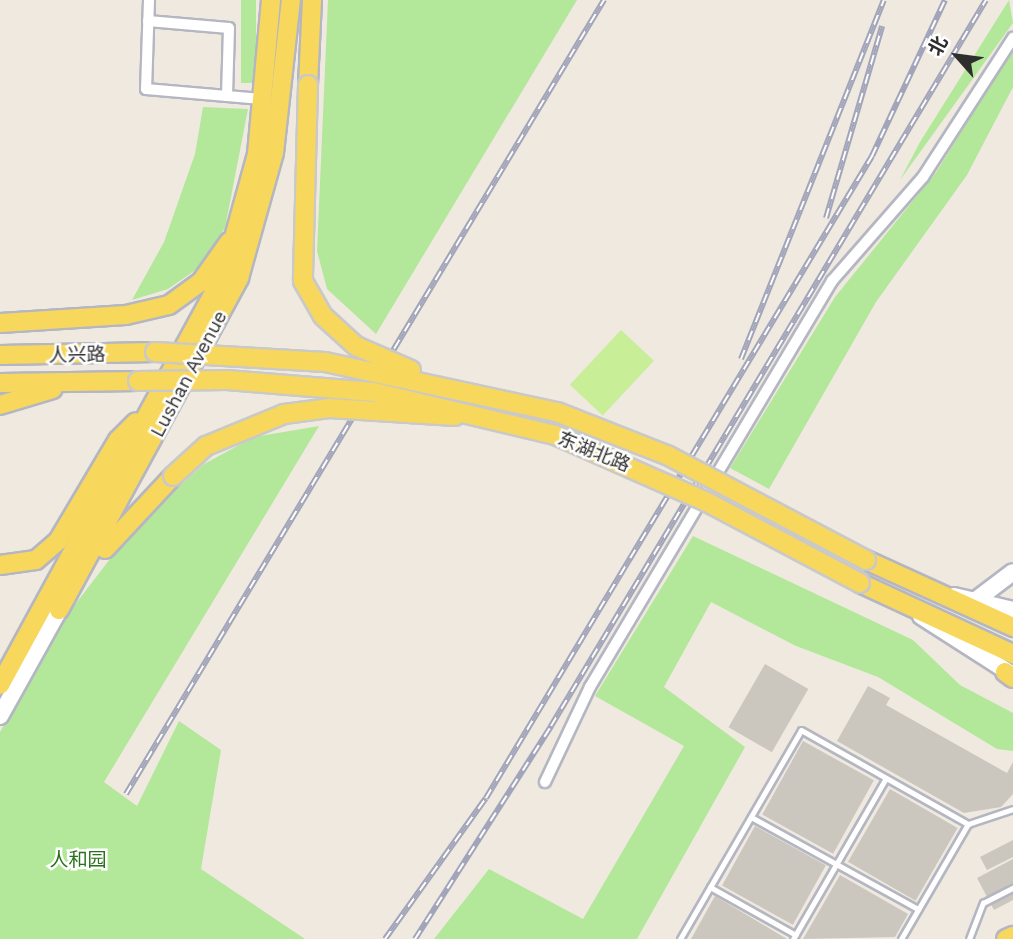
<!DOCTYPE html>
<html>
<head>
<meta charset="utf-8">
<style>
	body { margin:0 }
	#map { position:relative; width:1013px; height:939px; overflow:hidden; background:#efe9e0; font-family:"Work Sans","Noto Sans SC",sans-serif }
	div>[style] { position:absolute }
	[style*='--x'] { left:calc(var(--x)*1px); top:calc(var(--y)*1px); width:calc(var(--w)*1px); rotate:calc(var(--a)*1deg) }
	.green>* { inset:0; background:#b3e89b; transform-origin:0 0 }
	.pitch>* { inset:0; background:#c8ef97; transform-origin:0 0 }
	.building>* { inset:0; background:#cbc7be; transform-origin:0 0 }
	.roads { filter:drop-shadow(2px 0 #b4b6c2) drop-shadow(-2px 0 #b4b6c2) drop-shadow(0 2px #b4b6c2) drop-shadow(0 -2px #b4b6c2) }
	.lane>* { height:5px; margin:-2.5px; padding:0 2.5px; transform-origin:2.5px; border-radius:2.5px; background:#fff }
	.street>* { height:10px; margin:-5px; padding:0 5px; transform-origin:5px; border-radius:5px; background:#fff }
	.secondary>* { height:16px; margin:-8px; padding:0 8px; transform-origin:8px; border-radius:8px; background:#fff }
	.primary>* { height:18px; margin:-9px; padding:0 9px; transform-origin:9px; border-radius:9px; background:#f8d75d }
	.rail>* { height:6px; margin-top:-3px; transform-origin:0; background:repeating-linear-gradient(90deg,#fff 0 10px,#a2a5b9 0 20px); box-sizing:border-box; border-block:2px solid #a2a5b9 }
	.bridges { filter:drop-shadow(2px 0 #c9c9c9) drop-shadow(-2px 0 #c9c9c9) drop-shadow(0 2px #c9c9c9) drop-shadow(0 -2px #c9c9c9) }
	.primary-bridge>* { height:18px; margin:-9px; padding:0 9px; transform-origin:9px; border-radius:9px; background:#f8d75d }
	span { translate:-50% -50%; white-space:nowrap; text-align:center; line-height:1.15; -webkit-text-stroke:5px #fff; paint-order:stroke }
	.street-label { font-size:19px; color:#2e2e2e }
	.park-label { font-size:19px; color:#287118 }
	.north { position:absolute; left:922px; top:21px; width:70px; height:70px; -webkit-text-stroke:5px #fff; paint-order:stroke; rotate:298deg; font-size:19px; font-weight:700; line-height:28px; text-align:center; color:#2e2e2e }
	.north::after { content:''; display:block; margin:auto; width:24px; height:32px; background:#2e2e2e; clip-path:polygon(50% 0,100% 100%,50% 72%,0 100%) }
</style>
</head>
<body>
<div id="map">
	<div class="green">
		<i style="left:241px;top:0;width:15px;height:83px"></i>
		<i style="clip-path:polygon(328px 0,577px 0,376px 334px,327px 289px,317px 251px)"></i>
		<i style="clip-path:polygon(1009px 0,1013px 23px,900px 180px,920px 142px)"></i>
		<i style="clip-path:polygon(1013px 48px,1013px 87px,967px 175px,876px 302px,769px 489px,730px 468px,835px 297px,937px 171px)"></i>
		<i style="clip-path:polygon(203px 107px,248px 109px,225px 228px,197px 269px,168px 289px,132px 300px,164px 242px,195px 154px)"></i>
		<i style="clip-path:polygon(319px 426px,104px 782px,137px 806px,179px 721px,221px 750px,201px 869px,305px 939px,0 939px,0 732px,67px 615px,136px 525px,204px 464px,254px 437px)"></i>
		<i style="clip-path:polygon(693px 536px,913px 640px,960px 685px,1013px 713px,1013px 751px,997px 749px,878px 677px,796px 646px,711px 602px,664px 687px,745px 747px,637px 939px,434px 939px,489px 869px,583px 919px,684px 746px,595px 696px)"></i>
	</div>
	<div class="pitch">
		<i style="left:621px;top:330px;width:45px;height:75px;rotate:43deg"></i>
	</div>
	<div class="building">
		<i style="left:765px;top:664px;width:50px;height:73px;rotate:30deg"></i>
		<i style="clip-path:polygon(868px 686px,890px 698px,886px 705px,1007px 773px,1013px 762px,1013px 794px,1001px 807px,964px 813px,837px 741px)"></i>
		<i style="left:803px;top:741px;width:81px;height:84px;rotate:29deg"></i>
		<i style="left:890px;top:789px;width:78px;height:84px;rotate:30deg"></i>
		<i style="left:755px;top:826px;width:81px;height:68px;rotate:29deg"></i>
		<i style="clip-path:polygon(1013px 840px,1013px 857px,987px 870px,980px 857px)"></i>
		<i style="clip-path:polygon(1013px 859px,1013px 900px,994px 910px,977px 878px)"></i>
		<i style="clip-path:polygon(840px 875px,908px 914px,895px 937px,803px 939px)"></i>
		<i style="clip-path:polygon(715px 896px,787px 939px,691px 939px)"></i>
	</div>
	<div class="roads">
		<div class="lane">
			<i style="--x:751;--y:817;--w:191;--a:28.9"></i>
			<i style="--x:710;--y:887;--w:98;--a:29.2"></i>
			<i style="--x:680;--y:939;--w:241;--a:-59.9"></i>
			<i style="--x:801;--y:730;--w:192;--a:29.4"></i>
			<i style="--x:793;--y:939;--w:186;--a:-60"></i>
			<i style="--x:901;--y:939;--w:133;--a:-59.8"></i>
			<i style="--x:968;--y:824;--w:47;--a:-18.4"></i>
			<i style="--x:969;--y:939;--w:39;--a:-69"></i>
			<i style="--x:983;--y:903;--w:34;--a:-27"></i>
		</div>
		<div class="street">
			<i style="--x:149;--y:0;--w:89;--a:91.9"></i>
			<i style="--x:146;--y:89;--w:116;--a:4.9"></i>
			<i style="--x:148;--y:21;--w:81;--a:4.9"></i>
			<i style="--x:229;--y:28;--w:68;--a:91.7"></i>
			<i style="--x:545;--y:782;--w:105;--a:-64.7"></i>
			<i style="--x:590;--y:687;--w:473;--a:-59.2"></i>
			<i style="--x:832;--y:281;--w:138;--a:-48.8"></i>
			<i style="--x:923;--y:177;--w:166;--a:-57.1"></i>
		</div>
		<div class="secondary">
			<i style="--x:954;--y:596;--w:61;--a:13.3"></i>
			<i style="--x:976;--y:600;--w:46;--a:-37.1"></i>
			<i style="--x:921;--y:616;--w:109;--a:32.7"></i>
			<i style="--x:0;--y:716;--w:121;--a:-60.9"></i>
		</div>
		<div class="primary">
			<i style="--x:308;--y:85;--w:85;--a:-87.3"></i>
			<i style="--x:0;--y:323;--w:126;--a:-3.6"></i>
			<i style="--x:126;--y:315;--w:44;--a:-13.1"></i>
			<i style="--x:169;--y:305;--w:39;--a:-36"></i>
			<i style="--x:201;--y:282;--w:49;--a:-55"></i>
			<i style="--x:0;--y:355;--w:155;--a:-1.1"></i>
			<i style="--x:0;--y:383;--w:138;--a:-0.8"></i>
			<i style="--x:0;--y:405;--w:55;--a:-16.8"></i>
			<i style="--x:105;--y:549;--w:100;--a:-47"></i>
			<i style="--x:866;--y:560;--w:162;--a:24.5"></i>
			<i style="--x:0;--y:565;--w:36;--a:-8"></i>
			<i style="--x:36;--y:560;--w:29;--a:-41"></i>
			<i style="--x:58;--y:541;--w:117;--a:-59.3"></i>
			<i style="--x:118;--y:440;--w:25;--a:-45"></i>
			<i style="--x:860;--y:583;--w:169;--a:24.9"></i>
			<i style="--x:59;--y:610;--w:378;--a:-61.5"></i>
			<i style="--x:239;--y:278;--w:130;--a:-74.4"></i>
			<i style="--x:274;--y:153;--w:154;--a:-83.7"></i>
			<i style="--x:1005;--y:672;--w:10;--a:37"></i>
			<i style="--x:0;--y:685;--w:468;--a:-61.4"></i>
			<i style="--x:224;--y:274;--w:124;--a:-74.6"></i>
			<i style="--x:257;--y:154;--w:155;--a:-84.8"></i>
			<i style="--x:1006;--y:939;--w:8;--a:-23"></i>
		</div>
	</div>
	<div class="rail">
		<i style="--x:826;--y:218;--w:200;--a:-73.7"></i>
		<i style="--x:741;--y:359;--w:386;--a:-68.3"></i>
		<i style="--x:126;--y:794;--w:927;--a:-58.95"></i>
		<i style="--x:385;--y:939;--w:173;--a:-54.4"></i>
		<i style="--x:486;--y:798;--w:749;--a:-58.98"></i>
		<i style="--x:872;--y:156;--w:172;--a:-64.9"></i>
		<i style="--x:415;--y:939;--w:253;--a:-57.4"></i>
		<i style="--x:551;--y:726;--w:846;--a:-59.07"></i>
	</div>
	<div class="bridges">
		<div class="primary-bridge">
			<i style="--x:308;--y:85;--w:196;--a:91.5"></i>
			<i style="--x:303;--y:281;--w:40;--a:60.3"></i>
			<i style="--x:323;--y:316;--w:45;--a:42.3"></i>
			<i style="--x:356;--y:346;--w:60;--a:23.6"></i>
			<i style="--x:155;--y:352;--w:170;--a:3.4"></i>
			<i style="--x:325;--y:362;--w:237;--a:12.2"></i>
			<i style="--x:557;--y:412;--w:118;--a:21.4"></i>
			<i style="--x:667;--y:455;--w:225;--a:27.8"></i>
			<i style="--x:138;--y:381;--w:89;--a:-0.6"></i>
			<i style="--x:227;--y:380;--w:147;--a:4.7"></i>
			<i style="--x:374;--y:392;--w:186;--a:13.4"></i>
			<i style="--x:555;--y:435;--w:166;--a:23.8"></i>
			<i style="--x:707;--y:502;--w:173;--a:27.9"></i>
			<i style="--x:173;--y:476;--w:45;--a:-42.3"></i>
			<i style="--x:206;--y:446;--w:84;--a:-22.3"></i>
			<i style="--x:284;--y:414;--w:45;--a:-7.6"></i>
			<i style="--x:329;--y:408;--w:126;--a:3.6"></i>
		</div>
	</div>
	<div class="street-label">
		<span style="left:77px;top:355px;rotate:-1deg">人兴路</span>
		<span style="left:189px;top:374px;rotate:-62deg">Lushan Avenue</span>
		<span style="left:594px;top:452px;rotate:22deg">东湖北路</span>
	</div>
	<div class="park-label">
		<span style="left:78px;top:860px">人和园</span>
	</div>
	<div class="north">北</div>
</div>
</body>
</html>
